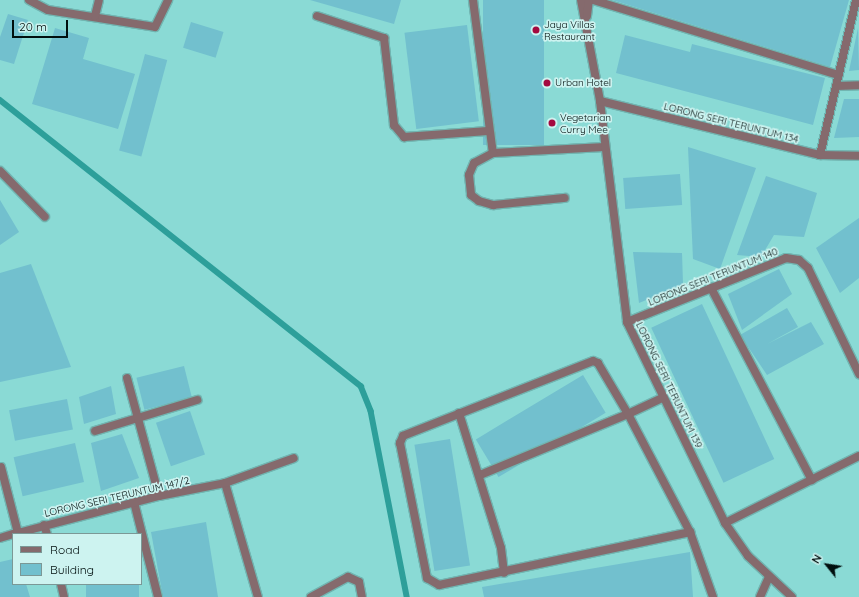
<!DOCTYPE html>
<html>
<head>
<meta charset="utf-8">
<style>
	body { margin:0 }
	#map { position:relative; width:859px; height:597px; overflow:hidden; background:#8adad5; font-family:Quicksand,sans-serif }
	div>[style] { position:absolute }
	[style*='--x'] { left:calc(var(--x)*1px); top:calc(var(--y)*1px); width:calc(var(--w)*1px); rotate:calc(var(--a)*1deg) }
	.stream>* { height:5.5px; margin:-2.75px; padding:0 2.75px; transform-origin:2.75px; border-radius:2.75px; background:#2d9f9a }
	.building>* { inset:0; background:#72c0ce; transform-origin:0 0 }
	.roads { filter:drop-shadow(1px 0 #71b5b1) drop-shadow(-1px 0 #71b5b1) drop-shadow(0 1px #71b5b1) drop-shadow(0 -1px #71b5b1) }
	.lane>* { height:8px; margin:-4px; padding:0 4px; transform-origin:4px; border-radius:4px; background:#856a6d }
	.street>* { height:8px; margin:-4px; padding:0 4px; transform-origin:4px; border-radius:4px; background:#856a6d }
	.dots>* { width:11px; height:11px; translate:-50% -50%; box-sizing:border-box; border:2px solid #cdf3f0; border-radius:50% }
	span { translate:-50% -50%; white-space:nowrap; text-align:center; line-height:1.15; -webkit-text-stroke:3.5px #cdf3f0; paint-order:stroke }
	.poi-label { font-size:10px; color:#000f0e }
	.left { translate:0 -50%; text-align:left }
	.street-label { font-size:10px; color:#000f0e }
	.legend { position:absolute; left:12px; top:533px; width:130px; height:52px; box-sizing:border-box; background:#cdf3f0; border:1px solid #7b9896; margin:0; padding:5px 7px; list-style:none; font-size:12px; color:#000f0e }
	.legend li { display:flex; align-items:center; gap:8px; height:20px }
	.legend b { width:20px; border:1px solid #7b9896 }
	.north { position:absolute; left:807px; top:545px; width:40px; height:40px; -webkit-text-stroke:3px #cdf3f0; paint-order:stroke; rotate:300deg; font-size:11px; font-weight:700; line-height:16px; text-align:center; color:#000f0e }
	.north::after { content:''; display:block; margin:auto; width:14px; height:18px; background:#000f0e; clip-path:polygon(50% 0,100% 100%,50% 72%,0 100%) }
	.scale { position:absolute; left:12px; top:20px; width:56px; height:18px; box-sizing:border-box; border:2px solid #000f0e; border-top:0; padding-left:5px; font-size:12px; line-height:14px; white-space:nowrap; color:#000f0e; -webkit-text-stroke:3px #cdf3f0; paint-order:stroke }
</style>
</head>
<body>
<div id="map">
	<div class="stream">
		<i style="--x:0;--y:100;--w:461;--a:38.4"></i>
		<i style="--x:361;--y:386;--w:27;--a:68"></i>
		<i style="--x:371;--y:411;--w:189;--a:79"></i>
	</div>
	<div class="building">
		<i style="clip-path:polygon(310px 0,401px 0,394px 24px)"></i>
		<i style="left:483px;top:0;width:61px;height:145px"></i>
		<i style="clip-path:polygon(612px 0,849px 0,830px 67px)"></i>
		<i style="clip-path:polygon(8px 14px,28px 20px,14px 64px,0 60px,0 37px)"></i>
		<i style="left:191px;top:22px;width:34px;height:27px;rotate:17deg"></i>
		<i style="left:467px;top:25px;width:97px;height:63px;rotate:83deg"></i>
		<i style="clip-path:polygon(55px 28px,89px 38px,83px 59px,135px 74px,118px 129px,32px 104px)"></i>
		<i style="clip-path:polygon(858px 28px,859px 70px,849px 71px)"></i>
		<i style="clip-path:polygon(625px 35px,690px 52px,692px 44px,825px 78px,813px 125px,616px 73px)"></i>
		<i style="left:145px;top:54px;width:23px;height:100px;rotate:15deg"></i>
		<i style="clip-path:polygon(844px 99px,859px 99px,859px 137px,834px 138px)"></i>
		<i style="clip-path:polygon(688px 147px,756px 168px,720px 269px,693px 259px)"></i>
		<i style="left:680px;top:174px;width:31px;height:57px;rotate:86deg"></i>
		<i style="clip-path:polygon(766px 176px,817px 193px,804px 237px,774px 235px,761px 257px,737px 255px)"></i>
		<i style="clip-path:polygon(0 200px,19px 232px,0 245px)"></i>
		<i style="clip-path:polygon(859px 218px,859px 278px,840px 293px,816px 248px)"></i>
		<i style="clip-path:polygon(633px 252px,682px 253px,683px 285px,639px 303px)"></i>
		<i style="clip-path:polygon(31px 264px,71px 367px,0 382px,0 273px)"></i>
		<i style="clip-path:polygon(779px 269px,792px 294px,742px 330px,728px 294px)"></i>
		<i style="left:702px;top:304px;width:171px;height:56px;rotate:65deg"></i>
		<i style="clip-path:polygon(787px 308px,798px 327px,767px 344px,811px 322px,824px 344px,767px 375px,740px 335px)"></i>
		<i style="left:184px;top:366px;width:33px;height:49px;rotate:76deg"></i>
		<i style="left:583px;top:375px;width:44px;height:125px;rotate:59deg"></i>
		<i style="clip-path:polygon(111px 386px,116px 414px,84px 424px,79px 397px)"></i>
		<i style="left:67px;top:399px;width:31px;height:59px;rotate:79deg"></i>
		<i style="left:190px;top:411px;width:46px;height:36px;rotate:71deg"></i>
		<i style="clip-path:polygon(122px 434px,139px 478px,101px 491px,91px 443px)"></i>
		<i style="left:450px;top:439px;width:128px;height:36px;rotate:81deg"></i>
		<i style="left:75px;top:443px;width:40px;height:63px;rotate:77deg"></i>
		<i style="clip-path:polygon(206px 522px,218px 597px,163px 597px,151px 532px)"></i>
		<i style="clip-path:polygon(690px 552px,693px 597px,484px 597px,482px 587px)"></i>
		<i style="clip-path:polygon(13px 559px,13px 584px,26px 584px,30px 597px,0 597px,0 562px)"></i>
		<i style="left:86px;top:584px;width:53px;height:13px"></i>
	</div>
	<div class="roads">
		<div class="lane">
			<i style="--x:29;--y:0;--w:21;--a:28"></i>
			<i style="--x:48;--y:10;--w:108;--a:9"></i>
			<i style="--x:155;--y:27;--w:30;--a:-64"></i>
			<i style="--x:473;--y:0;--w:154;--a:82.6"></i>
			<i style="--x:493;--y:153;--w:112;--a:-3.1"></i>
			<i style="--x:593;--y:0;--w:257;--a:17"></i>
			<i style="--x:95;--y:16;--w:16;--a:-76"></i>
			<i style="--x:317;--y:16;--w:71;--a:18.2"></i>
			<i style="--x:384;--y:38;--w:88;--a:83.4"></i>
			<i style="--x:394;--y:125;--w:16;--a:50"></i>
			<i style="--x:404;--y:137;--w:84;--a:-4.1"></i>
			<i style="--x:836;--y:86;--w:23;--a:-2"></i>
			<i style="--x:493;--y:153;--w:21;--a:152"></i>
			<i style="--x:474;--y:163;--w:13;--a:113"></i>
			<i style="--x:469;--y:175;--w:20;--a:84"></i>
			<i style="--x:471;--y:195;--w:10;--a:37"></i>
			<i style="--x:479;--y:201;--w:15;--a:16"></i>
			<i style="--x:493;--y:205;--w:72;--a:-5.6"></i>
			<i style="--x:820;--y:155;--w:159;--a:-76.9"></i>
			<i style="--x:711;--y:288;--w:217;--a:62.3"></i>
			<i style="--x:95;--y:431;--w:107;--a:-16.9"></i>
			<i style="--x:134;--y:502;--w:98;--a:75.8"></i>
		</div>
		<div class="street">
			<i style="--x:581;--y:0;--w:103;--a:79.3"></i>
			<i style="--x:600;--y:101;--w:223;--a:83"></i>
			<i style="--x:627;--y:322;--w:224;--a:64"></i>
			<i style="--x:725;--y:523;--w:40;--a:55.1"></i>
			<i style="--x:748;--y:556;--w:60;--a:43"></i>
			<i style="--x:587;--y:16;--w:16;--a:-83"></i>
			<i style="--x:600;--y:101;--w:227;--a:13.8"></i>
			<i style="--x:820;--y:155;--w:39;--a:1"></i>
			<i style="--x:0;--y:171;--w:64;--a:45.6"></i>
			<i style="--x:627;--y:322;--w:171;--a:-21.9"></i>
			<i style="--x:786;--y:258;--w:13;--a:9"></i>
			<i style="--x:799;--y:260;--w:12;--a:42"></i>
			<i style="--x:808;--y:268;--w:118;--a:64.3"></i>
			<i style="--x:127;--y:378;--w:122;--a:74.8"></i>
			<i style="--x:459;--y:413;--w:141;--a:72.7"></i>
			<i style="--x:501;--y:548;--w:25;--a:83"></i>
			<i style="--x:1;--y:467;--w:68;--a:75.6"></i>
			<i style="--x:480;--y:475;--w:160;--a:-22.4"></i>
			<i style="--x:628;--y:414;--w:59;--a:-120.5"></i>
			<i style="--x:598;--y:363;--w:5;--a:-158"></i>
			<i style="--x:593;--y:361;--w:204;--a:158.5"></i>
			<i style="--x:403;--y:436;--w:8;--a:113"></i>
			<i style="--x:400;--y:443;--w:138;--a:78.7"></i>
			<i style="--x:427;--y:578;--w:14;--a:30"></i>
			<i style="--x:439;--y:585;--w:257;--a:-11.9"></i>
			<i style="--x:690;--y:532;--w:133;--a:-117.7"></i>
			<i style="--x:628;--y:414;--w:38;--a:-25"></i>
			<i style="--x:225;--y:483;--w:119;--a:73.9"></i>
			<i style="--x:725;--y:523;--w:150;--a:-26.6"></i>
			<i style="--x:44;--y:525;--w:9;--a:72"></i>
			<i style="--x:690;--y:532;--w:69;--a:70.5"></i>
			<i style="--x:14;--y:534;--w:150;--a:-14.7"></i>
			<i style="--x:159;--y:496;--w:67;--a:-11.1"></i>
			<i style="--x:225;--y:483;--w:73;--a:-19.9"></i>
			<i style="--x:0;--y:538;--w:14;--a:-17"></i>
			<i style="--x:61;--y:584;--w:13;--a:77"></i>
			<i style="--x:311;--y:597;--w:42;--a:-28.4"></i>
			<i style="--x:348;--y:577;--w:12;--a:24"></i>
			<i style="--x:359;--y:582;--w:15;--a:79"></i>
			<i style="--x:760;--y:597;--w:22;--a:-66"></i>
		</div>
	</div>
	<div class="dots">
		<i style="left:536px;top:30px;background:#a4093f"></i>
		<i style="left:547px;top:83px;background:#a4093f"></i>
		<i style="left:552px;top:123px;background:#a4093f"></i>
	</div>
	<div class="poi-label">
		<span class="left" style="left:544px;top:30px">Jaya Villas<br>Restaurant</span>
		<span class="left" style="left:555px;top:83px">Urban Hotel</span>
		<span class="left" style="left:560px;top:123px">Vegetarian<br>Curry Mee</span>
	</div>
	<div class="street-label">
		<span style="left:731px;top:123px;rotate:14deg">LORONG SERI TERUNTUM 134</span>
		<span style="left:713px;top:277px;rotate:-22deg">LORONG SERI TERUNTUM 140</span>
		<span style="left:669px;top:385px;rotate:64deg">LORONG SERI TERUNTUM 139</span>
		<span style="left:117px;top:497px;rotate:-13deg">LORONG SERI TERUNTUM 147/2</span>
	</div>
	<ul class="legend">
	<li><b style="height:5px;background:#856a6d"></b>Road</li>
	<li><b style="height:11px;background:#72c0ce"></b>Building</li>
	</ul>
	<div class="north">N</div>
	<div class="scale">20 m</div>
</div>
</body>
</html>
